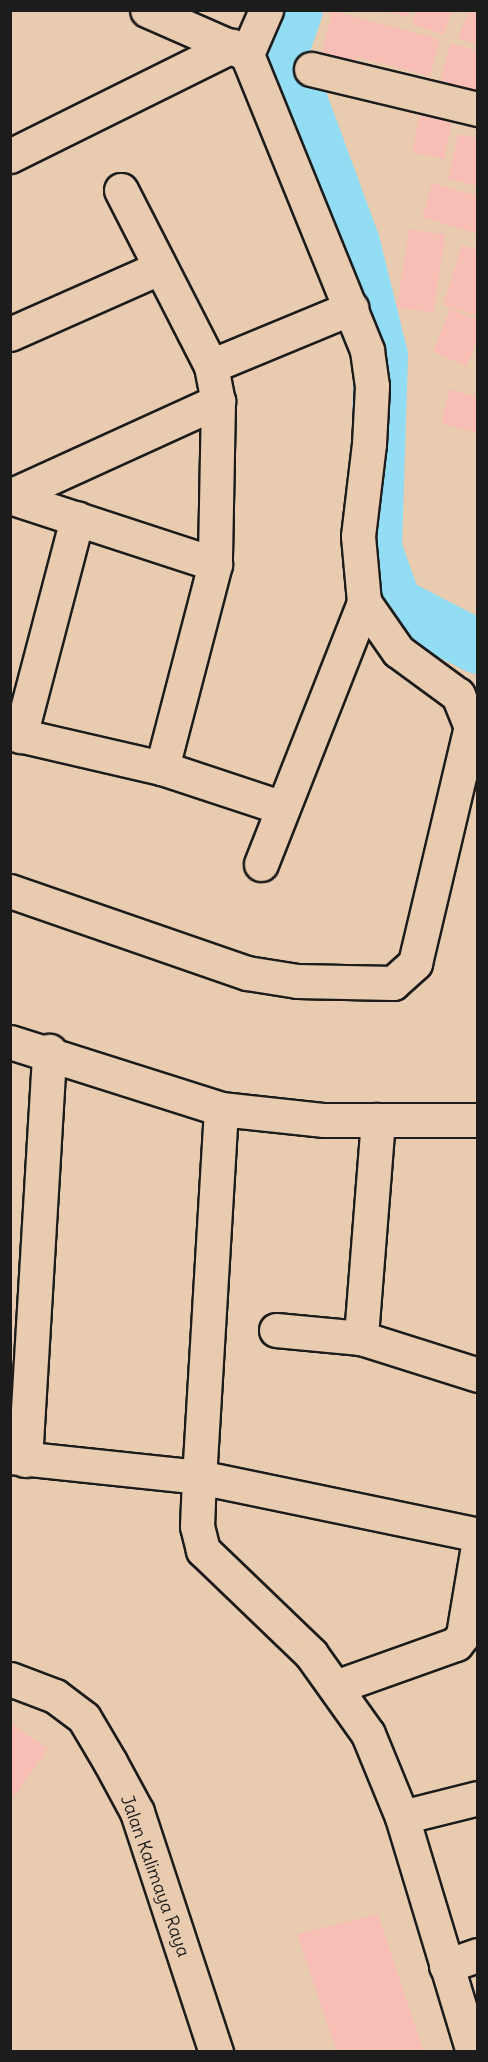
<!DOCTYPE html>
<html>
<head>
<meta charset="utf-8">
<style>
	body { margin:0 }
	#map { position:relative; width:488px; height:2062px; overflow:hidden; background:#e9cbaf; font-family:Delius,sans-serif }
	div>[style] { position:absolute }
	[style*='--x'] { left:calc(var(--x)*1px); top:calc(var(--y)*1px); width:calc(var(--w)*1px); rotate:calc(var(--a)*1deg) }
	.river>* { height:54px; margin:-27px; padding:0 27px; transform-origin:27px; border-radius:27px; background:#92dcf4 }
	.building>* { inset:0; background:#f8bdb4; transform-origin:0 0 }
	.roads { filter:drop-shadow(2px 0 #1c1c1c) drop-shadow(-2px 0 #1c1c1c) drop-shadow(0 2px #1c1c1c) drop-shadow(0 -2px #1c1c1c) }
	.minor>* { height:33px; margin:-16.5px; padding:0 16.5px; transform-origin:16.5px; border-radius:16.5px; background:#e9cbaf }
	span { translate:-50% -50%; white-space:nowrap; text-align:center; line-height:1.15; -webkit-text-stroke:4.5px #e9cbaf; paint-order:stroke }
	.street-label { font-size:18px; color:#1c1c1c }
	.frame { position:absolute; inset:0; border:12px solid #1c1c1c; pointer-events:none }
</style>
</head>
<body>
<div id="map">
	<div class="river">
		<i style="--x:296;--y:10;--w:42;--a:109.3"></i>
		<i style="--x:282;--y:50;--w:206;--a:69.8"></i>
		<i style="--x:353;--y:243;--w:116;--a:76.1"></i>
		<i style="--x:381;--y:356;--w:193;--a:91.8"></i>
		<i style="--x:375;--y:549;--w:59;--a:70"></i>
		<i style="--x:395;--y:604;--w:93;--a:27.4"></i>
	</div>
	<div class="building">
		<i style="clip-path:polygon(378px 10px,409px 10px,408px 17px)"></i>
		<i style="clip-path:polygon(416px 10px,452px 10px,444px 35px,412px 24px)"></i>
		<i style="clip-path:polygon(469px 10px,478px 13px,478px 45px,458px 39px)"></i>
		<i style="clip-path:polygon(332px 11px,440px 39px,430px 76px,357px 57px,353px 74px,319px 65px)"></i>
		<i style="clip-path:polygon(451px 43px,478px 51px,478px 92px,440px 81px)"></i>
		<i style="left:421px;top:107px;width:33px;height:46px;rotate:11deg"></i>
		<i style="clip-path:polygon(458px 134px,478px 138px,478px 186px,448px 179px)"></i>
		<i style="clip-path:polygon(432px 183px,478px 196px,478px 234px,422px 217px)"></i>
		<i style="left:409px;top:229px;width:37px;height:79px;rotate:9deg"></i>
		<i style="clip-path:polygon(462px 245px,478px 250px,478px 316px,443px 305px)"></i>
		<i style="clip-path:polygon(450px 309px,478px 320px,478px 338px,467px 366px,433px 352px)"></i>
		<i style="clip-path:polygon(450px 389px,478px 397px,478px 433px,441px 423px)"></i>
		<i style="clip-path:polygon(10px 1723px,48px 1749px,10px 1802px)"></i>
		<i style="clip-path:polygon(378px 1914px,424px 2052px,337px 2052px,297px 1934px)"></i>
	</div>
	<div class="roads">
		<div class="minor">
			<i style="--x:247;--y:54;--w:48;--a:-66.6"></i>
			<i style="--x:311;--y:69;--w:172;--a:13.5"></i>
			<i style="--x:10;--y:156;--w:248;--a:-26.4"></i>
			<i style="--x:121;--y:190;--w:198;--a:62.9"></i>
			<i style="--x:211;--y:366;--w:36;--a:79"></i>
			<i style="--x:218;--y:401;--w:163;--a:91.1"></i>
			<i style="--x:215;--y:564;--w:211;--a:104.6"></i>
			<i style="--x:10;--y:334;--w:163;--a:-23.9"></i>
			<i style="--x:211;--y:366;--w:152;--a:-22.5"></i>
			<i style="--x:10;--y:496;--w:229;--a:-24.5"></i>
			<i style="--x:10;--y:497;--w:216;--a:18.1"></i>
			<i style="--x:10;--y:733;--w:156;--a:13"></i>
			<i style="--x:162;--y:768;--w:127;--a:18.3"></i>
			<i style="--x:20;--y:736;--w:225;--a:-75.3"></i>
			<i style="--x:261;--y:864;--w:282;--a:-68.5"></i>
			<i style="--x:10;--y:891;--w:251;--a:19.1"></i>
			<i style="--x:247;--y:973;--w:51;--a:9.1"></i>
			<i style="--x:297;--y:981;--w:96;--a:1.2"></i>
			<i style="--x:393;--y:983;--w:30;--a:-42"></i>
			<i style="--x:415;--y:963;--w:243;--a:-76.7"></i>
			<i style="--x:471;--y:727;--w:35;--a:-112"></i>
			<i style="--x:458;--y:695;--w:74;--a:-143.7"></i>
			<i style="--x:398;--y:651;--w:60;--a:-124.8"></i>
			<i style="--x:364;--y:602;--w:66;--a:-95.2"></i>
			<i style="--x:358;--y:536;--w:93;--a:-83.2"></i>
			<i style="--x:369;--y:444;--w:58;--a:-87"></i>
			<i style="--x:372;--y:386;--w:36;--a:-98"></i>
			<i style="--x:367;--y:350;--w:319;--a:-112.1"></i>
			<i style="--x:247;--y:54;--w:109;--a:-156.3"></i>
			<i style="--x:10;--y:1042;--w:221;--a:17.6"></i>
			<i style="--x:221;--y:1109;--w:104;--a:6.1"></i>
			<i style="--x:324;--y:1120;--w:154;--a:0"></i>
			<i style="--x:221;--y:1109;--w:369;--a:93.4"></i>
			<i style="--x:199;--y:1477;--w:49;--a:92.3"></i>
			<i style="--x:197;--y:1526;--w:25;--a:76"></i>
			<i style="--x:203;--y:1550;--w:150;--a:43.9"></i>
			<i style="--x:311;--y:1654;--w:98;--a:54.5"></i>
			<i style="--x:368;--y:1734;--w:90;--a:67.7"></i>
			<i style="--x:402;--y:1817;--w:245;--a:73.2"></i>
			<i style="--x:378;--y:1120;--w:219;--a:94.5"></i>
			<i style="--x:361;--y:1338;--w:123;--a:17.5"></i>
			<i style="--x:276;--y:1330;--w:85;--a:5.4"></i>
			<i style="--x:10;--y:1457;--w:190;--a:6"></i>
			<i style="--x:199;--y:1477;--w:285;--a:11.7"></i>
			<i style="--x:25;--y:1460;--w:410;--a:-86.6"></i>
			<i style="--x:10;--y:1679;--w:48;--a:20.7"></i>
			<i style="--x:55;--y:1696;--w:36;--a:37"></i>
			<i style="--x:84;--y:1718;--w:51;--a:59.4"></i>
			<i style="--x:110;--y:1762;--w:57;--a:61.6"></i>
			<i style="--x:137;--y:1812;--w:253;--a:71.8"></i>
			<i style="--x:338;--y:1686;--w:125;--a:-19.6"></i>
			<i style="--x:456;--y:1644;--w:11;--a:-52"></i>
			<i style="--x:463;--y:1635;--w:91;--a:-80.5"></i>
			<i style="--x:402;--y:1817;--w:78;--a:-14"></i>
			<i style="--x:446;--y:1966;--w:34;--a:-19"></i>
		</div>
	</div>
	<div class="street-label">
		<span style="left:155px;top:1876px;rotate:70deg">Jalan Kalimaya Raya</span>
	</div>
	<div class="frame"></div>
</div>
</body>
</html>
